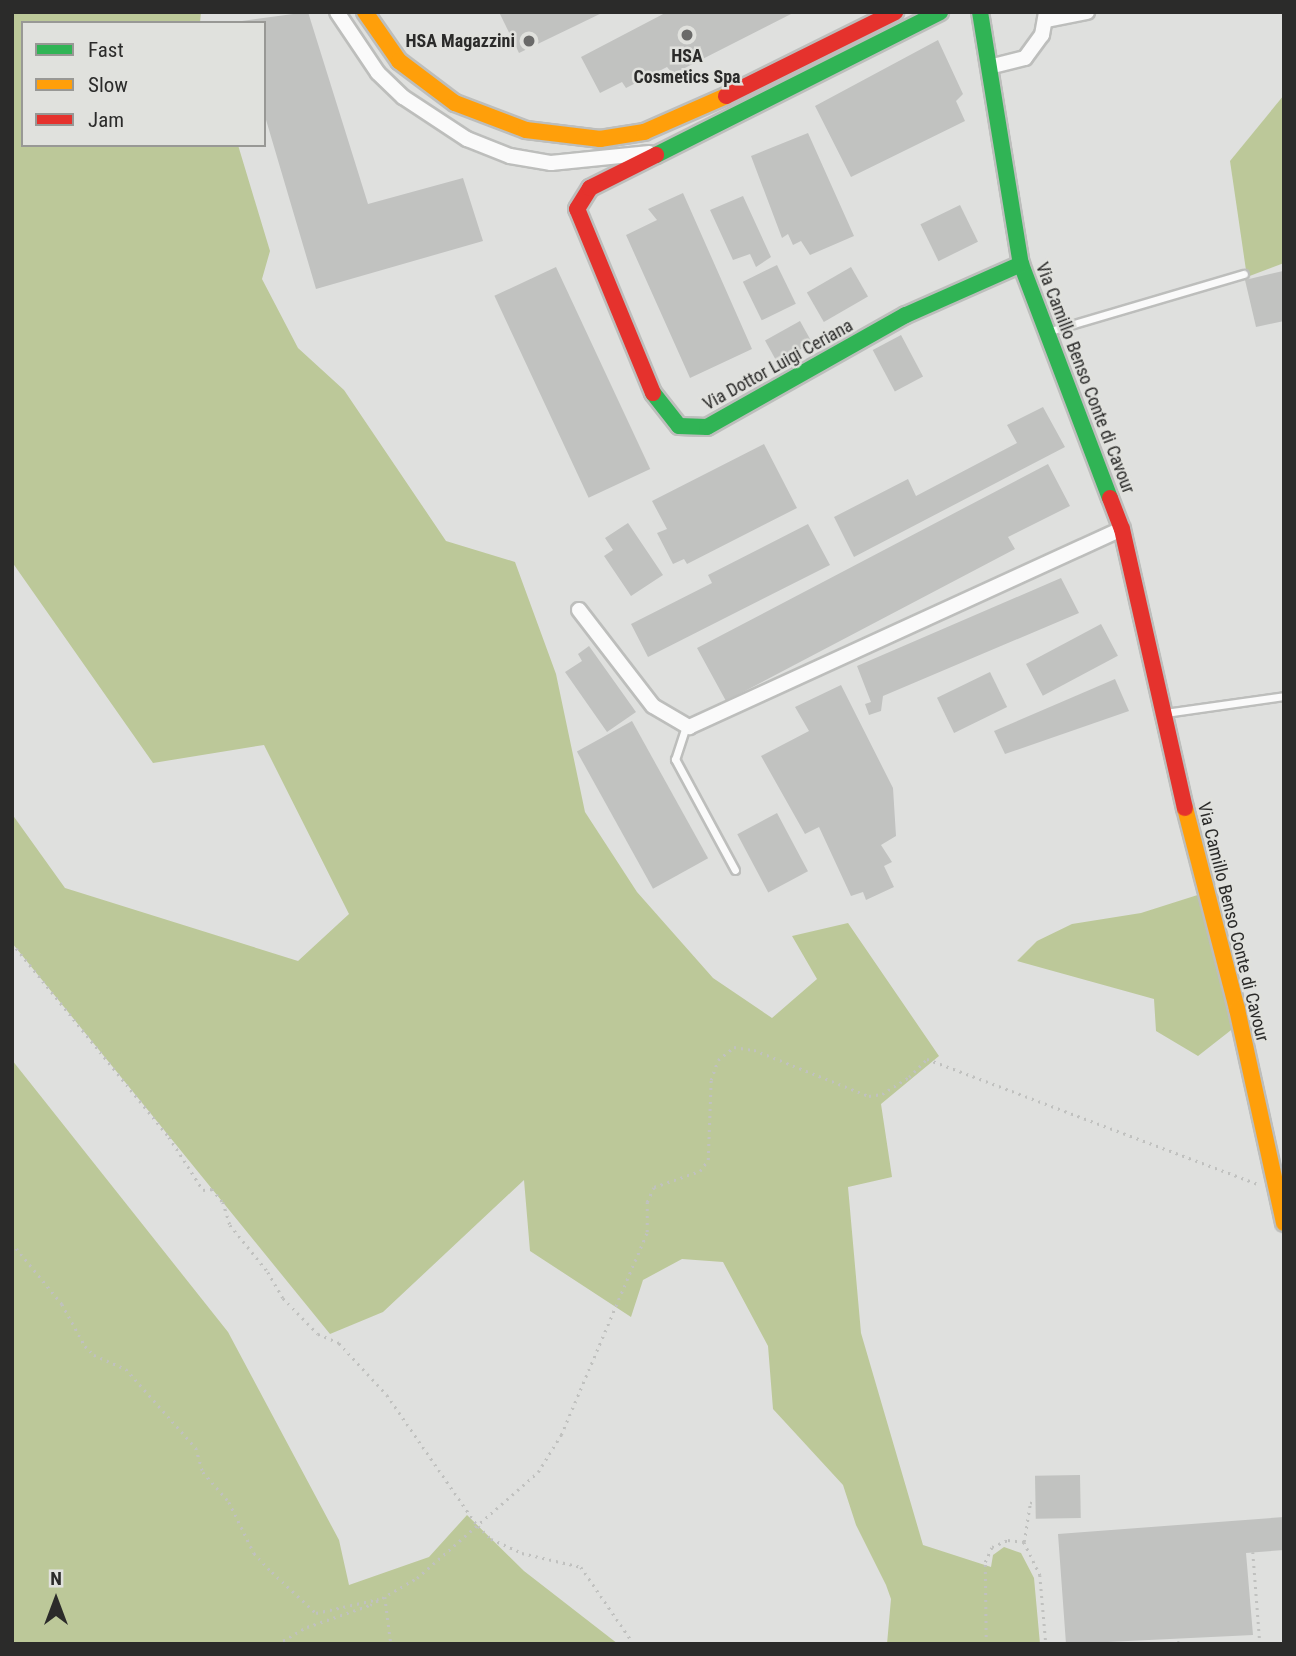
<!DOCTYPE html>
<html>
<head>
<meta charset="utf-8">
<style>
	body { margin:0 }
	#map { position:relative; width:1296px; height:1656px; overflow:hidden; background:#dfe0de; font-family:"Roboto Condensed",sans-serif }
	div>[style] { position:absolute }
	[style*='--x'] { left:calc(var(--x)*1px); top:calc(var(--y)*1px); width:calc(var(--w)*1px); rotate:calc(var(--a)*1deg) }
	.forest>* { inset:0; background:#bcc899 }
	.building>* { inset:0; background:#c1c2c0; transform-origin:0 0 }
	.path>* { height:2.5px; margin-top:-1.25px; transform-origin:0; background:repeating-linear-gradient(90deg,#c0c1bf 0 2px,transparent 0 7px) }
	.roads { filter:drop-shadow(2px 0 #bdbebc) drop-shadow(-2px 0 #bdbebc) drop-shadow(0 2px #bdbebc) drop-shadow(0 -2px #bdbebc) }
	.lane>* { height:7px; margin:-3.5px; padding:0 3.5px; transform-origin:3.5px; border-radius:3.5px; background:#fafafa }
	.street>* { height:14px; margin:-7px; padding:0 7px; transform-origin:7px; border-radius:7px; background:#fafafa }
	.fast>* { height:16px; margin:-8px; padding:0 8px; transform-origin:8px; border-radius:8px; background:#30b455 }
	.slow>* { height:16px; margin:-8px; padding:0 8px; transform-origin:8px; border-radius:8px; background:#ff9f0a }
	.jam>* { height:16px; margin:-8px; padding:0 8px; transform-origin:8px; border-radius:8px; background:#e5322d }
	.dots>* { width:19px; height:19px; translate:-50% -50%; box-sizing:border-box; border:4px solid #e0e1dd; border-radius:50% }
	span { translate:-50% -50%; white-space:nowrap; text-align:center; line-height:1.15; -webkit-text-stroke:5px #e0e1dd; paint-order:stroke }
	.poi-label { font-size:18px; color:#2b2b2a; font-weight:700 }
	.right { translate:-100% -50%; text-align:right }
	.street-label { font-size:18px; color:#2b2b2a }
	.frame { position:absolute; inset:0; border:14px solid #2b2b2a; pointer-events:none }
	.legend { position:absolute; left:21px; top:21px; width:245px; height:126px; box-sizing:border-box; background:#e0e1dd; border:2px solid #989895; margin:0; padding:9px 12px; list-style:none; font-size:21px; color:#2b2b2a }
	.legend li { display:flex; align-items:center; gap:14px; height:35px }
	.legend b { width:35px; border:2px solid #989895 }
	.north { position:absolute; left:21px; top:1565px; width:70px; height:70px; -webkit-text-stroke:5px #e0e1dd; paint-order:stroke; rotate:0deg; font-size:19px; font-weight:700; line-height:28px; text-align:center; color:#2b2b2a }
	.north::after { content:''; display:block; margin:auto; width:24px; height:32px; background:#2b2b2a; clip-path:polygon(50% 0,100% 100%,50% 72%,0 100%) }
</style>
</head>
<body>
<div id="map">
	<div class="forest">
		<i style="clip-path:polygon(12px 12px,201px 12px,200px 23px,23px 23px,23px 145px,238px 145px,270px 251px,262px 279px,298px 348px,344px 390px,446px 541px,515px 562px,556px 674px,585px 812px,637px 892px,713px 978px,772px 1018px,817px 979px,792px 936px,848px 923px,939px 1056px,881px 1104px,892px 1177px,848px 1187px,861px 1333px,923px 1545px,991px 1567px,993px 1555px,1004px 1547px,1021px 1553px,1034px 1578px,1040px 1644px,887px 1644px,891px 1599px,886px 1585px,856px 1525px,843px 1485px,773px 1409px,768px 1346px,723px 1262px,682px 1259px,643px 1280px,631px 1317px,530px 1251px,524px 1180px,383px 1312px,330px 1334px,12px 943px,12px 814px,65px 888px,298px 961px,349px 914px,264px 745px,153px 763px,12px 562px)"></i>
		<i style="clip-path:polygon(1284px 95px,1284px 263px,1247px 277px,1230px 161px)"></i>
		<i style="clip-path:polygon(1207px 892px,1235px 1027px,1198px 1056px,1156px 1031px,1154px 999px,1017px 961px,1037px 941px,1072px 924px,1141px 913px)"></i>
		<i style="clip-path:polygon(12px 1060px,228px 1332px,339px 1540px,349px 1585px,429px 1557px,467px 1515px,524px 1571px,618px 1644px,12px 1644px)"></i>
	</div>
	<div class="building">
		<i style="clip-path:polygon(308px 12px,368px 204px,463px 178px,483px 241px,316px 289px,264px 113px,264px 23px,242px 21px)"></i>
		<i style="clip-path:polygon(499px 12px,604px 12px,519px 53px)"></i>
		<i style="clip-path:polygon(667px 12px,795px 12px,673px 74px,667px 67px,626px 88px,622px 82px,600px 93px,581px 57px)"></i>
		<i style="clip-path:polygon(938px 40px,963px 94px,956px 101px,965px 121px,851px 177px,815px 106px)"></i>
		<i style="clip-path:polygon(808px 133px,854px 236px,810px 255px,801px 241px,793px 245px,788px 234px,782px 238px,751px 156px)"></i>
		<i style="clip-path:polygon(683px 193px,752px 349px,690px 378px,626px 235px,657px 220px,648px 209px)"></i>
		<i style="clip-path:polygon(743px 196px,771px 257px,756px 267px,750px 254px,733px 260px,710px 210px)"></i>
		<i style="left:960px;top:205px;width:41px;height:44px;rotate:64deg"></i>
		<i style="left:777px;top:265px;width:43px;height:38px;rotate:64deg"></i>
		<i style="left:556px;top:267px;width:223px;height:68px;rotate:65deg"></i>
		<i style="left:851px;top:267px;width:34px;height:51px;rotate:60deg"></i>
		<i style="clip-path:polygon(1283px 271px,1284px 321px,1256px 327px,1245px 280px)"></i>
		<i style="left:800px;top:321px;width:25px;height:40px;rotate:61deg"></i>
		<i style="left:901px;top:335px;width:47px;height:32px;rotate:62deg"></i>
		<i style="clip-path:polygon(1043px 407px,1065px 447px,854px 557px,834px 517px,908px 479px,916px 496px,1017px 443px,1007px 425px)"></i>
		<i style="clip-path:polygon(764px 444px,797px 508px,687px 564px,684px 559px,673px 564px,657px 533px,667px 529px,652px 501px)"></i>
		<i style="clip-path:polygon(1048px 464px,1070px 506px,1008px 537px,1015px 549px,726px 701px,697px 648px)"></i>
		<i style="clip-path:polygon(628px 523px,663px 575px,631px 596px,604px 556px,613px 550px,605px 538px)"></i>
		<i style="clip-path:polygon(808px 524px,830px 565px,648px 657px,631px 624px,712px 583px,708px 575px)"></i>
		<i style="clip-path:polygon(1061px 578px,1079px 613px,883px 696px,881px 711px,869px 715px,865px 704px,871px 702px,857px 666px)"></i>
		<i style="left:1101px;top:624px;width:36px;height:85px;rotate:62deg"></i>
		<i style="clip-path:polygon(589px 646px,636px 712px,607px 732px,565px 672px,582px 661px,578px 654px)"></i>
		<i style="left:990px;top:672px;width:39px;height:59px;rotate:64deg"></i>
		<i style="clip-path:polygon(1115px 679px,1129px 711px,1005px 754px,994px 731px)"></i>
		<i style="clip-path:polygon(841px 685px,893px 788px,896px 836px,881px 845px,892px 862px,884px 866px,894px 887px,866px 900px,863px 892px,851px 896px,819px 827px,805px 834px,761px 756px,809px 731px,795px 707px)"></i>
		<i style="left:632px;top:721px;width:157px;height:63px;rotate:61deg"></i>
		<i style="left:777px;top:813px;width:66px;height:45px;rotate:62deg"></i>
		<i style="left:1080px;top:1475px;width:43px;height:45px;rotate:89deg"></i>
		<i style="clip-path:polygon(1284px 1517px,1284px 1550px,1246px 1553px,1253px 1635px,1066px 1644px,1058px 1534px)"></i>
	</div>
	<div class="path">
		<i style="--x:12;--y:943;--w:250;--a:51"></i>
		<i style="--x:169;--y:1137;--w:63;--a:57.3"></i>
		<i style="--x:203;--y:1190;--w:9;--a:-6"></i>
		<i style="--x:212;--y:1189;--w:17;--a:50"></i>
		<i style="--x:223;--y:1202;--w:24;--a:73"></i>
		<i style="--x:230;--y:1225;--w:60;--a:51"></i>
		<i style="--x:268;--y:1272;--w:30;--a:60"></i>
		<i style="--x:283;--y:1298;--w:50;--a:45.8"></i>
		<i style="--x:318;--y:1334;--w:23;--a:23"></i>
		<i style="--x:339;--y:1343;--w:71;--a:47.3"></i>
		<i style="--x:387;--y:1395;--w:158;--a:55.3"></i>
		<i style="--x:12;--y:1243;--w:79;--a:50.7"></i>
		<i style="--x:62;--y:1304;--w:48;--a:61.3"></i>
		<i style="--x:85;--y:1346;--w:13;--a:45"></i>
		<i style="--x:94;--y:1355;--w:35;--a:24"></i>
		<i style="--x:126;--y:1369;--w:106;--a:48.5"></i>
		<i style="--x:196;--y:1448;--w:25;--a:74"></i>
		<i style="--x:203;--y:1472;--w:40;--a:49"></i>
		<i style="--x:229;--y:1502;--w:57;--a:63.9"></i>
		<i style="--x:254;--y:1553;--w:26;--a:47"></i>
		<i style="--x:272;--y:1572;--w:60;--a:43"></i>
		<i style="--x:316;--y:1613;--w:64;--a:-12.7"></i>
		<i style="--x:478;--y:1526;--w:18;--a:45"></i>
		<i style="--x:491;--y:1539;--w:34;--a:24"></i>
		<i style="--x:522;--y:1553;--w:61;--a:13.3"></i>
		<i style="--x:581;--y:1567;--w:93;--a:55.5"></i>
		<i style="--x:1024;--y:1542;--w:39;--a:-81"></i>
		<i style="--x:1030;--y:1503;--w:7;--a:-27"></i>
		<i style="--x:1253;--y:1552;--w:92;--a:85.6"></i>
		<i style="--x:385;--y:1597;--w:47;--a:82.7"></i>
		<i style="--x:1178;--y:1641;--w:3;--a:72"></i>
		<i style="--x:277;--y:1644;--w:34;--a:-30"></i>
		<i style="--x:307;--y:1627;--w:67;--a:-19.2"></i>
		<i style="--x:370;--y:1605;--w:54;--a:-29.9"></i>
		<i style="--x:417;--y:1578;--w:161;--a:-41.2"></i>
		<i style="--x:538;--y:1472;--w:44;--a:-58.1"></i>
		<i style="--x:561;--y:1435;--w:220;--a:-67"></i>
		<i style="--x:647;--y:1232;--w:30;--a:-90"></i>
		<i style="--x:647;--y:1202;--w:17;--a:-65"></i>
		<i style="--x:654;--y:1187;--w:49;--a:-19.2"></i>
		<i style="--x:700;--y:1171;--w:14;--a:-54"></i>
		<i style="--x:708;--y:1160;--w:80;--a:-87.9"></i>
		<i style="--x:711;--y:1080;--w:21;--a:-71"></i>
		<i style="--x:718;--y:1060;--w:21;--a:-39"></i>
		<i style="--x:734;--y:1047;--w:20;--a:9"></i>
		<i style="--x:754;--y:1050;--w:124;--a:21.8"></i>
		<i style="--x:869;--y:1096;--w:13;--a:-9"></i>
		<i style="--x:882;--y:1094;--w:32;--a:-32"></i>
		<i style="--x:909;--y:1077;--w:25;--a:-45"></i>
		<i style="--x:927;--y:1059;--w:353;--a:20.7"></i>
		<i style="--x:986;--y:1644;--w:82;--a:-90.7"></i>
		<i style="--x:985;--y:1562;--w:17;--a:-65"></i>
		<i style="--x:992;--y:1547;--w:17;--a:-24"></i>
		<i style="--x:1008;--y:1540;--w:16;--a:7"></i>
		<i style="--x:1024;--y:1542;--w:37;--a:64"></i>
		<i style="--x:1040;--y:1575;--w:69;--a:85"></i>
	</div>
	<div class="roads">
		<div class="lane">
			<i style="--x:1050;--y:331;--w:202;--a:-16.4"></i>
			<i style="--x:1165;--y:713;--w:120;--a:-8.1"></i>
			<i style="--x:686;--y:726;--w:35;--a:108"></i>
			<i style="--x:675;--y:759;--w:126;--a:61.6"></i>
		</div>
		<div class="street">
			<i style="--x:337;--y:12;--w:73;--a:56.1"></i>
			<i style="--x:378;--y:73;--w:35;--a:44"></i>
			<i style="--x:403;--y:97;--w:77;--a:33.3"></i>
			<i style="--x:467;--y:139;--w:46;--a:21.6"></i>
			<i style="--x:510;--y:156;--w:42;--a:9.7"></i>
			<i style="--x:551;--y:163;--w:99;--a:-5.8"></i>
			<i style="--x:1047;--y:20;--w:41;--a:-11.3"></i>
			<i style="--x:989;--y:67;--w:37;--a:-14"></i>
			<i style="--x:1025;--y:58;--w:29;--a:-54"></i>
			<i style="--x:1042;--y:35;--w:23;--a:-80"></i>
			<i style="--x:579;--y:610;--w:121;--a:52.4"></i>
			<i style="--x:653;--y:706;--w:42;--a:30.3"></i>
			<i style="--x:689;--y:727;--w:476;--a:-24.6"></i>
		</div>
		<div class="fast">
			<i style="--x:980;--y:12;--w:255;--a:80.8"></i>
			<i style="--x:1021;--y:264;--w:250;--a:69.2"></i>
			<i style="--x:656;--y:155;--w:318;--a:-26.7"></i>
			<i style="--x:653;--y:393;--w:42;--a:51.8"></i>
			<i style="--x:679;--y:426;--w:28;--a:2"></i>
			<i style="--x:707;--y:427;--w:228;--a:-29.4"></i>
			<i style="--x:906;--y:315;--w:126;--a:-23.9"></i>
		</div>
		<div class="slow">
			<i style="--x:365;--y:12;--w:60;--a:55.2"></i>
			<i style="--x:399;--y:61;--w:70;--a:36.9"></i>
			<i style="--x:455;--y:103;--w:76;--a:20.8"></i>
			<i style="--x:526;--y:130;--w:75;--a:6.9"></i>
			<i style="--x:600;--y:139;--w:45;--a:-9"></i>
			<i style="--x:644;--y:132;--w:90;--a:-23.7"></i>
			<i style="--x:1185;--y:808;--w:208;--a:75.5"></i>
			<i style="--x:1237;--y:1009;--w:219;--a:77.6"></i>
		</div>
		<div class="jam">
			<i style="--x:726;--y:96;--w:189;--a:-26.4"></i>
			<i style="--x:653;--y:393;--w:199;--a:-112.4"></i>
			<i style="--x:577;--y:209;--w:25;--a:-58"></i>
			<i style="--x:590;--y:188;--w:74;--a:-26.6"></i>
			<i style="--x:1110;--y:498;--w:33;--a:69"></i>
			<i style="--x:1122;--y:529;--w:286;--a:77.3"></i>
		</div>
	</div>
	<div class="dots">
		<i style="left:687px;top:35px;background:#6a6a69"></i>
		<i style="left:529px;top:41px;background:#6a6a69"></i>
	</div>
	<div class="poi-label">
		<span class="right" style="left:515px;top:41px">HSA Magazzini</span>
		<span style="left:687px;top:67px">HSA<br>Cosmetics Spa</span>
	</div>
	<div class="street-label">
		<span style="left:778px;top:365px;rotate:-29deg">Via Dottor Luigi Ceriana</span>
		<span style="left:1085px;top:378px;rotate:69deg">Via Camillo Benso Conte di Cavour</span>
		<span style="left:1233px;top:922px;rotate:76deg">Via Camillo Benso Conte di Cavour</span>
	</div>
	<div class="frame"></div>
	<ul class="legend">
	<li><b style="height:9px;background:#30b455"></b>Fast</li>
	<li><b style="height:9px;background:#ff9f0a"></b>Slow</li>
	<li><b style="height:9px;background:#e5322d"></b>Jam</li>
	</ul>
	<div class="north">N</div>
</div>
</body>
</html>
